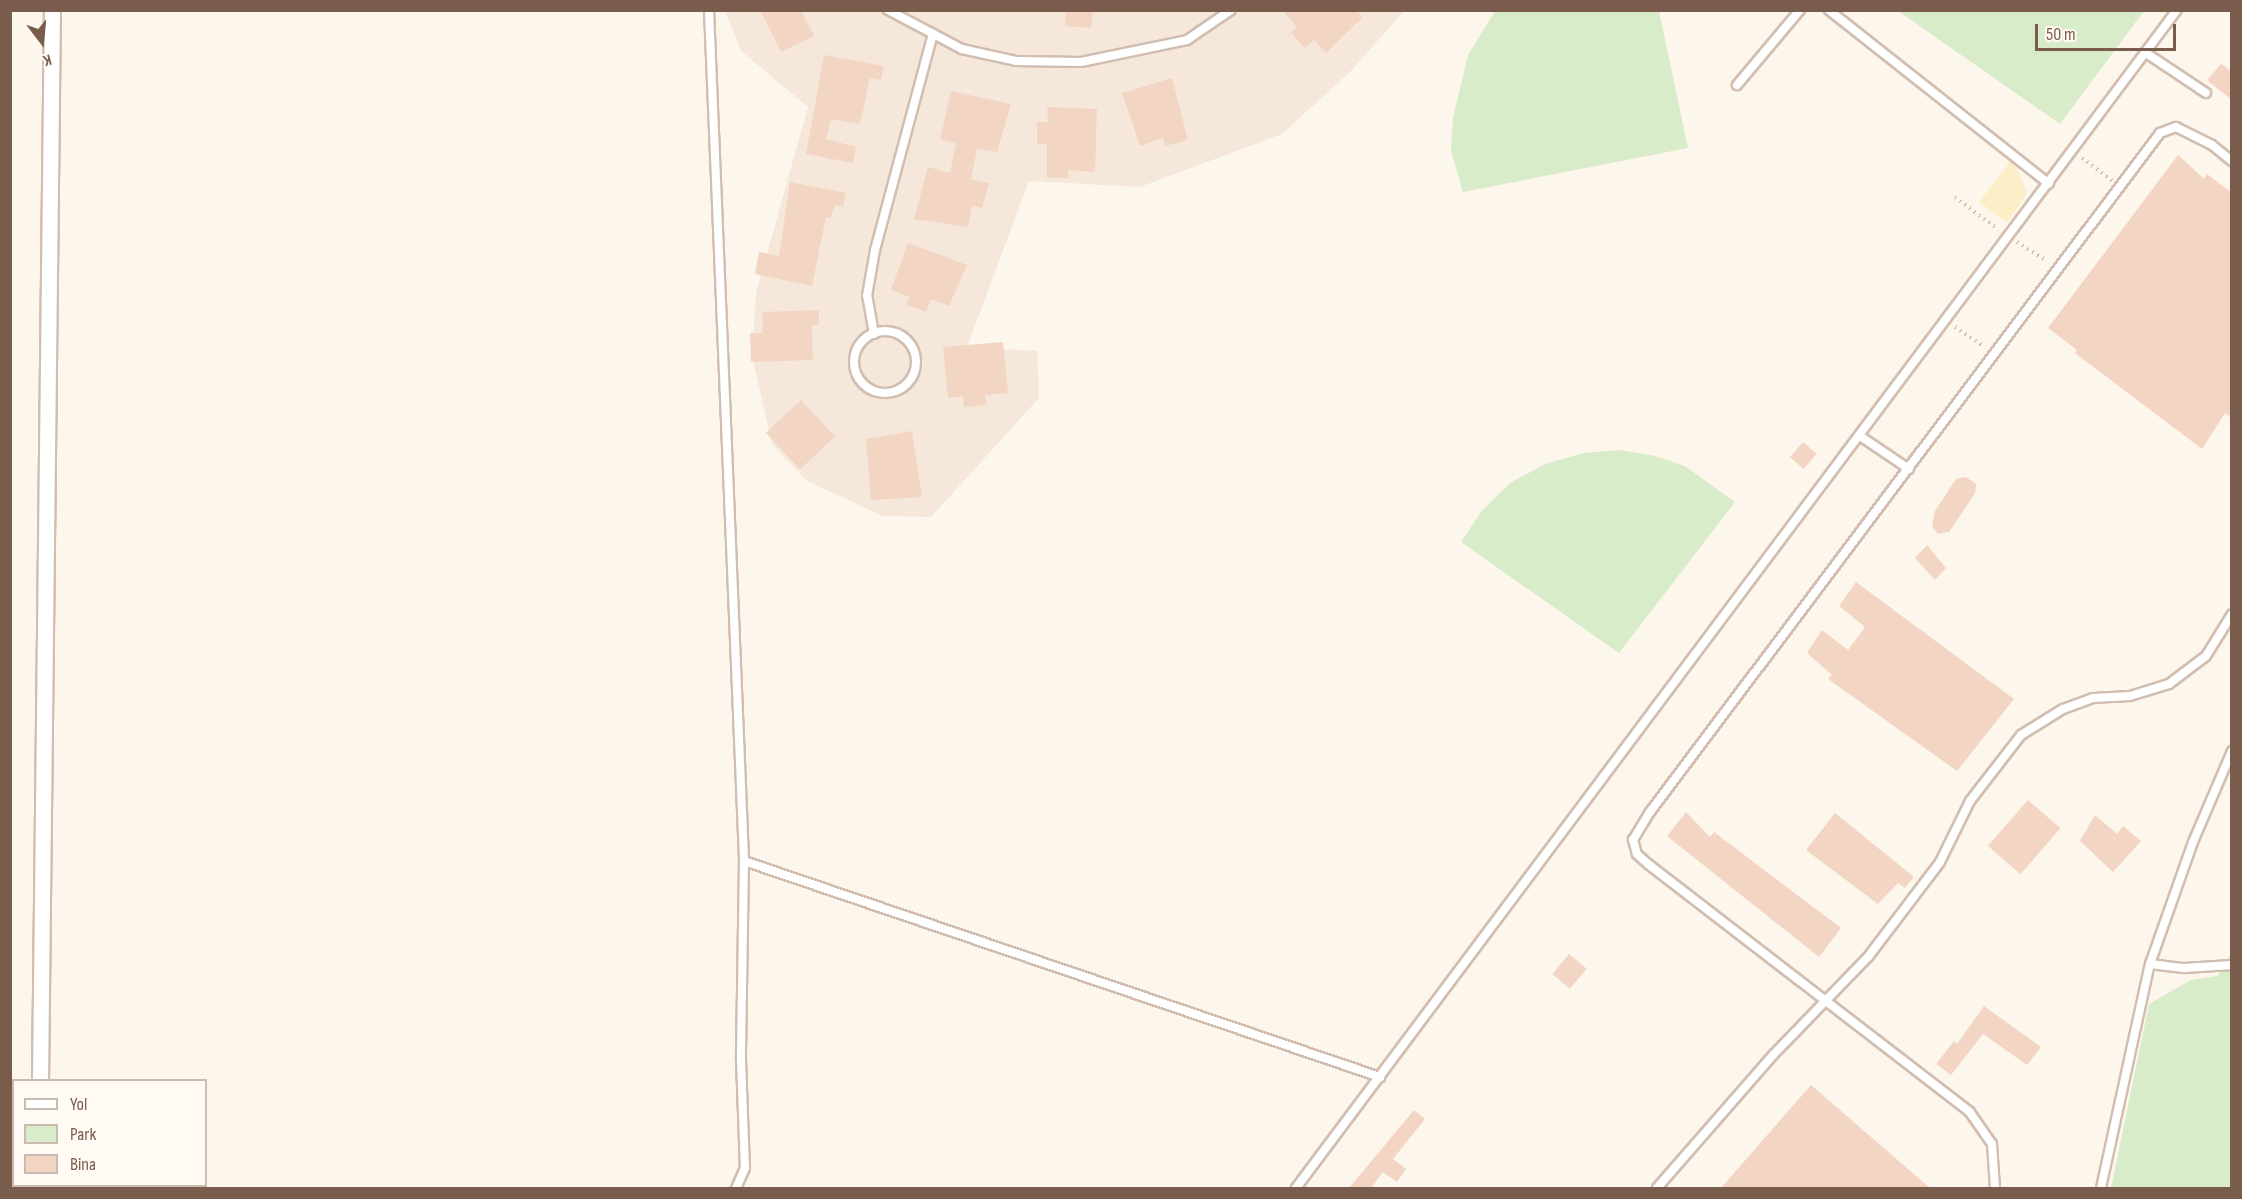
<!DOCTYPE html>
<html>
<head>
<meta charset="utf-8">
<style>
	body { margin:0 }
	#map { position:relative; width:2242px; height:1199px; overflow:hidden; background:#fdf6ec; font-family:"Sofia Sans Condensed",sans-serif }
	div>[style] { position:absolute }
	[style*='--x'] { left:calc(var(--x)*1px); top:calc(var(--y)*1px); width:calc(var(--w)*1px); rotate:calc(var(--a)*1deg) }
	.residential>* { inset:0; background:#f5e8da }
	.green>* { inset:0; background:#d8ecc9 }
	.sand>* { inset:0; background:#fcefc7 }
	.building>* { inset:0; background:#f3d5c3; transform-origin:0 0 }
	.path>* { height:4px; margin-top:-2px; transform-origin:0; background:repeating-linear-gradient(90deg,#d9b8a5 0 1.5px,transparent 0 6px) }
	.roads { filter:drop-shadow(2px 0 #d1beb0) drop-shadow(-2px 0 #d1beb0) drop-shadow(0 2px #d1beb0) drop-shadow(0 -2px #d1beb0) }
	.lane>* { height:8px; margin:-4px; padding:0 4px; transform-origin:4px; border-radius:4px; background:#fff }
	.lane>.ring { margin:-4px; padding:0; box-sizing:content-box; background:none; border:8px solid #fff; border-radius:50% }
	.street>* { height:15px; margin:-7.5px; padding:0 7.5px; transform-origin:7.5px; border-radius:7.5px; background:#fff }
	span { translate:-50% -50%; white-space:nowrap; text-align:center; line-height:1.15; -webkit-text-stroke:4.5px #fffaf3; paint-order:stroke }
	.frame { position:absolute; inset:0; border:12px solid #7a5c4d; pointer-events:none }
	.legend { position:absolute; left:12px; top:1079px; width:195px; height:108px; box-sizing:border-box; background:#fffaf3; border:2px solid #cabbb1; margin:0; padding:8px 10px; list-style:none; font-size:18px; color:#7a5c4d }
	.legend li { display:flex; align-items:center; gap:12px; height:30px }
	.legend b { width:30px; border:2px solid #cabbb1 }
	.north { position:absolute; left:12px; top:12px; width:60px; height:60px; -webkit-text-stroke:4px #fffaf3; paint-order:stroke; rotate:164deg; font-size:16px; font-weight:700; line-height:24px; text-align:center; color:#7a5c4d }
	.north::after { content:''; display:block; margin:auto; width:21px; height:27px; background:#7a5c4d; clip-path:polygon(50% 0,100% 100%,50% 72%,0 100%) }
	.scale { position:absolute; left:2035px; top:24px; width:141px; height:27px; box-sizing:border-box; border:3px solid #7a5c4d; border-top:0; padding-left:8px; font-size:18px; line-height:21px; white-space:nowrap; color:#7a5c4d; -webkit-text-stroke:4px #fffaf3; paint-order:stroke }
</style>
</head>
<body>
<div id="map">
	<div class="residential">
		<i style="clip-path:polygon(725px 11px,1404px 11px,1350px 72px,1282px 134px,1140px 187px,1029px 181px,967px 347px,1037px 351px,1039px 398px,931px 517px,883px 516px,807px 481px,772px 444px,752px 356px,756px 293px,808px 107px,741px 51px)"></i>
	</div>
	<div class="green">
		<i style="clip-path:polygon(1495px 11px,1659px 11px,1688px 148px,1463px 192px,1451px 151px,1453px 118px,1468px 55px)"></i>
		<i style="clip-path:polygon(1898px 11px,2144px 10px,2144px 11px,2060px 124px)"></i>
		<i style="clip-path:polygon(1619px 450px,1655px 456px,1685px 466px,1735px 502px,1619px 653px,1461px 542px,1481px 512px,1510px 483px,1545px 464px,1584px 453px)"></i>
		<i style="clip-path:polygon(2231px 953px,2231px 1188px,2111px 1188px,2149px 1004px,2191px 980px,2218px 976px)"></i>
	</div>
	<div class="sand">
		<i style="clip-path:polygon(2010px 162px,2015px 163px,2027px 193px,2007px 223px,1979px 202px)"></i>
	</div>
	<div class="building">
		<i style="clip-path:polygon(760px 10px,801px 10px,814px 36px,781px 52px)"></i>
		<i style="clip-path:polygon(1066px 10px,1093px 10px,1091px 28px,1065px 26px)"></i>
		<i style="clip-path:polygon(1282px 10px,1355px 10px,1363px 17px,1326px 53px,1314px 40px,1305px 48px,1291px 33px,1297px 27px)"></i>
		<i style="clip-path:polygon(824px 55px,884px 66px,881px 80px,870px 78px,860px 124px,831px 119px,826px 139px,856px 147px,853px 163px,806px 154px)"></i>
		<i style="clip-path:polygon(2221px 64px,2232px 72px,2232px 100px,2207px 80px)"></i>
		<i style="clip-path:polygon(1172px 78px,1188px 140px,1165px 146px,1163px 138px,1140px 146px,1122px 93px)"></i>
		<i style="clip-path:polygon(951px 91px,1011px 104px,997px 152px,977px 149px,971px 179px,989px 183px,982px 208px,972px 206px,968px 227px,914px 219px,928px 167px,950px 173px,956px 143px,940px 140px)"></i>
		<i style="clip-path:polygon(1047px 107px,1097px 109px,1095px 172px,1068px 170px,1068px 178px,1047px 178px,1047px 144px,1037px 144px,1037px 122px,1048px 122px)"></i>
		<i style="clip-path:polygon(2178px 155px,2204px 179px,2207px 174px,2232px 193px,2232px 418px,2225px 413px,2202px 449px,2075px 353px,2077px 350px,2048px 328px)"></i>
		<i style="clip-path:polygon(790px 182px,846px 193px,843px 207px,835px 205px,830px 218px,826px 217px,812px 286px,755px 274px,759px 252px,779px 256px)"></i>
		<i style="clip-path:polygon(908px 243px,967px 265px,949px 306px,931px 299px,926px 312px,906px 305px,910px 297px,891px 290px)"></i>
		<i style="clip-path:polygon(819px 310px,819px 325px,812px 325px,813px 360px,751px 362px,750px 333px,763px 333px,762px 312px)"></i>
		<i style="clip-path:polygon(1003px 342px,1008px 393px,985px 395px,986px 405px,964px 407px,963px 396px,948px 398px,943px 347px)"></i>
		<i style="left:801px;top:400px;width:50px;height:48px;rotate:47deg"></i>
		<i style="clip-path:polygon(912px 431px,922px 497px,871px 500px,866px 439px)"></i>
		<i style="left:1803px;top:442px;width:18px;height:20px;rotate:41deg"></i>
		<i style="clip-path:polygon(1966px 477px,1976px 484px,1975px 493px,1949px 532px,1938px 534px,1932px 526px,1935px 511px,1956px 479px)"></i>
		<i style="clip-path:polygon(1927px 545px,1946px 568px,1935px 580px,1915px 558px)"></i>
		<i style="clip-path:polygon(1856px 582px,2014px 699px,1957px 771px,1828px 679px,1832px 675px,1807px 653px,1822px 630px,1848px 650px,1865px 627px,1839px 606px)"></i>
		<i style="left:2028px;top:800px;width:43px;height:61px;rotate:41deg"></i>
		<i style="clip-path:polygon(1686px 812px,1710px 837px,1714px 832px,1841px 928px,1819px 957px,1667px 836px)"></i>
		<i style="clip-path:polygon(1835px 813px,1914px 877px,1905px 888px,1898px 883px,1878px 904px,1806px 850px)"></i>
		<i style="clip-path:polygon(2095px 815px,2117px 834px,2123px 826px,2141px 841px,2113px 872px,2080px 841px)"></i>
		<i style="left:1569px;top:954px;width:23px;height:26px;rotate:40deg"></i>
		<i style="clip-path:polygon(1984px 1006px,2041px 1047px,2027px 1065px,1983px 1034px,1951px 1075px,1936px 1064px,1954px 1041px,1957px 1044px)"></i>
		<i style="clip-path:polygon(1811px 1085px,1930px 1188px,1721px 1188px)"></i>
		<i style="clip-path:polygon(1414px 1110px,1425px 1119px,1393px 1159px,1406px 1169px,1397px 1182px,1383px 1172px,1371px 1188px,1349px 1188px)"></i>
	</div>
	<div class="path">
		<i style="--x:2082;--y:158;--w:38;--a:37"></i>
		<i style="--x:1955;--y:197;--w:54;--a:36.7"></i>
		<i style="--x:2017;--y:242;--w:34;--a:32"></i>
		<i style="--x:1955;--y:327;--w:32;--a:34"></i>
	</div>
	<div class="roads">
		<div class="lane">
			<i style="--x:709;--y:10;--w:852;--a:87.64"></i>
			<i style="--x:744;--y:861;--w:199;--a:90.9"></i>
			<i style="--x:741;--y:1060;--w:108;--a:87.9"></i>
			<i style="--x:745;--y:1168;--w:22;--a:114"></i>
			<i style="--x:888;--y:10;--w:84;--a:27.8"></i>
			<i style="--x:962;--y:49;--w:55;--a:12.5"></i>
			<i style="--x:1016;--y:61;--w:65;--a:0.9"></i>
			<i style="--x:1081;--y:62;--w:108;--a:-11.7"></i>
			<i style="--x:1187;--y:40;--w:53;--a:-34.3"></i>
			<i style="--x:1829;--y:10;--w:280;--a:38.3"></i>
			<i style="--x:2146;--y:53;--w:72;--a:33.7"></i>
			<i style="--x:1737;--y:85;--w:98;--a:-50"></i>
			<i class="ring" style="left:854px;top:331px;width:54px;height:54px"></i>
			<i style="--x:874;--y:334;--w:39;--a:-100"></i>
			<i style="--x:867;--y:296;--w:47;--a:-80.1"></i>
			<i style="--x:875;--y:250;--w:224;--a:-75"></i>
			<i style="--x:1860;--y:436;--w:59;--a:34"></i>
			<i style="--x:744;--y:861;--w:672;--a:18.76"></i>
			<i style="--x:2150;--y:964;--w:34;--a:7"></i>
			<i style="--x:2184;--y:968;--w:48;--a:-3.6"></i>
			<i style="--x:1296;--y:1188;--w:1471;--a:-53.21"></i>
			<i style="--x:1657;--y:1188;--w:176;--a:-48.9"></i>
			<i style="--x:1773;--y:1055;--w:136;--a:-45.9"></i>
			<i style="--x:1868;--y:957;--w:119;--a:-52.8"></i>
			<i style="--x:1940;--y:862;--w:68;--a:-63.8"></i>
			<i style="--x:1970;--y:801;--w:83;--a:-52.3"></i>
			<i style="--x:2021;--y:735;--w:49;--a:-31.8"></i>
			<i style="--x:2063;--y:709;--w:32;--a:-20"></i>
			<i style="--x:2093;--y:698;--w:37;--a:-3"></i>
			<i style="--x:2130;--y:696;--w:41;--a:-17.1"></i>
			<i style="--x:2169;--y:684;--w:46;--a:-37.1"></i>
			<i style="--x:2206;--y:656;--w:49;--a:-58.2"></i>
			<i style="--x:1995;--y:1188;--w:44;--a:-93.9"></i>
			<i style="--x:1992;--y:1144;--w:39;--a:-125"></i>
			<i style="--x:1970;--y:1112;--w:406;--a:-142.4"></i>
			<i style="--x:1648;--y:864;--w:15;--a:-138"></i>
			<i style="--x:1637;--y:854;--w:15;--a:-106"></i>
			<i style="--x:1633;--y:840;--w:33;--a:-59"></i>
			<i style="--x:1650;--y:812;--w:849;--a:-53.09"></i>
			<i style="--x:2160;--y:133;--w:17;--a:-21"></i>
			<i style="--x:2176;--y:127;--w:40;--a:26.6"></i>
			<i style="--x:2212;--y:145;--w:26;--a:39"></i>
			<i style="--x:2101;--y:1188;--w:229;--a:-77.7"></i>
			<i style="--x:2150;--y:964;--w:129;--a:-70.6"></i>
			<i style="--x:2193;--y:842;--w:99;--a:-66.8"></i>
		</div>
		<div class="street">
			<i style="--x:40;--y:1080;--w:1070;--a:-89.36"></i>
			<i style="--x:39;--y:1188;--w:2;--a:-90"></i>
		</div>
	</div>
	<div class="frame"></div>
	<ul class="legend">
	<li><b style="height:8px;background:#fff"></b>Yol</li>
	<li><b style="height:16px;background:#d8ecc9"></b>Park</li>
	<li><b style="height:16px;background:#f3d5c3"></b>Bina</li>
	</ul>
	<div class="north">K</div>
	<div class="scale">50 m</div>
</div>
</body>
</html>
